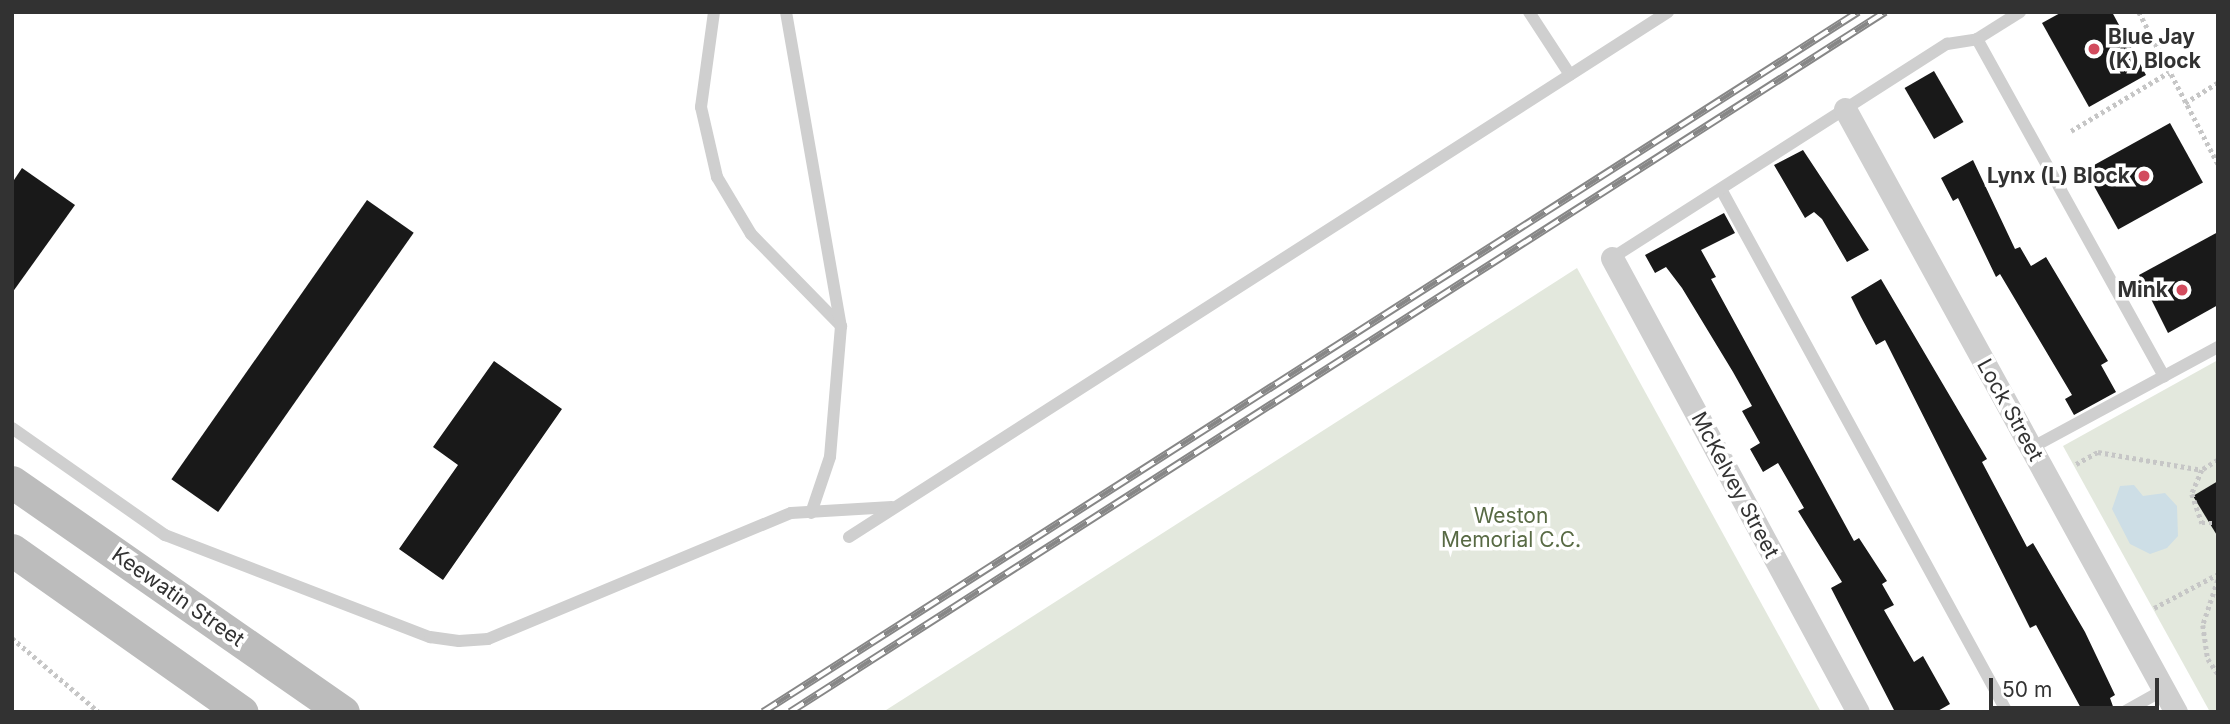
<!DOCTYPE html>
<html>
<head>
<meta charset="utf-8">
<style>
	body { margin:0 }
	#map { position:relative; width:2230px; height:724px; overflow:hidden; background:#fff; font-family:Inter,sans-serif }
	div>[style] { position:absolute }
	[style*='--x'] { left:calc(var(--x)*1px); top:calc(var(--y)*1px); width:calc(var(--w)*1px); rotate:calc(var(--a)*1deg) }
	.green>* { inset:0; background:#e3e8dd }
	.water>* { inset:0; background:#cddee6 }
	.building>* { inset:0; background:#191919; transform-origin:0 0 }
	.path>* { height:4.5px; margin-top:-2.25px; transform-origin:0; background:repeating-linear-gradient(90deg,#c6c6c6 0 3.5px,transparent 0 7px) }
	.service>* { height:12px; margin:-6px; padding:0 6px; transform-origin:6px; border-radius:6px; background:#cfcfcf }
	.minor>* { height:23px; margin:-11.5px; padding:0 11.5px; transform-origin:11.5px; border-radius:11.5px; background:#cfcfcf }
	.secondary>* { height:33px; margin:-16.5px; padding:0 16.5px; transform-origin:16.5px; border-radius:16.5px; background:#bcbcbc }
	.rail>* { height:8px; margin-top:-4px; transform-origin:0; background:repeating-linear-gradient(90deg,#fff 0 16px,#878787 0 32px); box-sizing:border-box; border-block:2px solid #878787 }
	.dots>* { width:19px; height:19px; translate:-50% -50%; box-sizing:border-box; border:4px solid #fff; border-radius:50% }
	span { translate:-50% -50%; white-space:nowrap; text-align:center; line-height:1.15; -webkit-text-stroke:7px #fff; paint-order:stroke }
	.poi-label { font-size:21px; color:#323232; font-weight:700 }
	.left { translate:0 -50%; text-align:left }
	.right { translate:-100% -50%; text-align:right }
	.street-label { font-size:21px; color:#323232 }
	.park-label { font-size:21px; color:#586a44 }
	.frame { position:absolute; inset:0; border:14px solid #323232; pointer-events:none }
	.scale { position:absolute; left:1989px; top:678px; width:170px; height:32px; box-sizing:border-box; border:4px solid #323232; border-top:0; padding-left:9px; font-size:21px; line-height:24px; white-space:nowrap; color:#323232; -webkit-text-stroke:5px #fff; paint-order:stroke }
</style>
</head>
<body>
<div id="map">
	<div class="green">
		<i style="clip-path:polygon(1577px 268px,1821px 712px,883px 712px)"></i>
		<i style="clip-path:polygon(2218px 360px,2218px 712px,2210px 712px,2063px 446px)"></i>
	</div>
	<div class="water">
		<i style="clip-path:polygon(2134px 485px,2143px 496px,2165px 493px,2177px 506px,2178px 536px,2167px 548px,2150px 554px,2130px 544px,2112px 509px,2120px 486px)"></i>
	</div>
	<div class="building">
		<i style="clip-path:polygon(2062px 12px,2112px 12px,2146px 75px,2089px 107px,2042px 23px)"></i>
		<i style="left:1934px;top:71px;width:59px;height:34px;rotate:60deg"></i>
		<i style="left:2170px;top:123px;width:68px;height:97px;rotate:61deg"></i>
		<i style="clip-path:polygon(1803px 150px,1869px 250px,1847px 262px,1822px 219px,1814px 212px,1805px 218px,1774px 165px)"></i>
		<i style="clip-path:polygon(1973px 160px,2015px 249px,2020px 247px,2031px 266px,2046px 257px,2108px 361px,2101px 365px,2116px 392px,2074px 415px,2065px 399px,2072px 395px,2000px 274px,1996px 277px,1958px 198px,1953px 201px,1941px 178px)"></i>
		<i style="clip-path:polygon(22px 168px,75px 205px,12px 293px,12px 183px)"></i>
		<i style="left:367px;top:200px;width:57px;height:341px;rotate:35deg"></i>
		<i style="clip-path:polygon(1724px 213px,1735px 233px,1701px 250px,1716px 277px,1711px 279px,1854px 541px,1859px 538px,1887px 581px,1882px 584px,1894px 605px,1884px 610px,1914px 662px,1923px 656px,1950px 704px,1936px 712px,1895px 712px,1831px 588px,1842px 582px,1798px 511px,1804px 508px,1778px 463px,1763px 472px,1750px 449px,1760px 443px,1742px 411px,1752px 406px,1733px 372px,1682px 288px,1666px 267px,1655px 273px,1645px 255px)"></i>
		<i style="clip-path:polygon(2218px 232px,2218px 305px,2168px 333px,2139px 275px)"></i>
		<i style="clip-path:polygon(1881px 279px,1987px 459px,1982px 462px,2027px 547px,2033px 543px,2085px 632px,2115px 695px,2110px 698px,2115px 712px,2083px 712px,2036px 625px,2030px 628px,2020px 608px,1885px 340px,1876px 345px,1861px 317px,1851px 297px)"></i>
		<i style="clip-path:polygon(494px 361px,562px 409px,443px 580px,399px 549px,458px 465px,433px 447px)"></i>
		<i style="clip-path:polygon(2218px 481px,2218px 537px,2193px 496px)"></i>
	</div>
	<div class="path">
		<i style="--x:2139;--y:12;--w:171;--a:62.5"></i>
		<i style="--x:2185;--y:103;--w:39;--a:-32"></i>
		<i style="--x:2071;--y:131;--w:114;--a:-31"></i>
		<i style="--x:2218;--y:460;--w:19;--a:148"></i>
		<i style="--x:2202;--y:470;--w:26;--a:113"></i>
		<i style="--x:2192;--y:494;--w:31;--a:71"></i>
		<i style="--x:2202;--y:523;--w:16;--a:0"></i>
		<i style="--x:2076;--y:464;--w:25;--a:-29"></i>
		<i style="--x:2098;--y:452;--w:106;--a:9.8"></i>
		<i style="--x:2218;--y:580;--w:47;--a:108.4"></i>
		<i style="--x:2203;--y:625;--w:34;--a:82"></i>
		<i style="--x:2208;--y:659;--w:18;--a:56"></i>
		<i style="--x:2154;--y:608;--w:72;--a:-28"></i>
		<i style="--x:12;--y:638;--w:114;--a:40.4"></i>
	</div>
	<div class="service">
		<i style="--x:714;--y:12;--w:96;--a:97.8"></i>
		<i style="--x:701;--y:107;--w:72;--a:77.1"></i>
		<i style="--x:717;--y:177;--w:66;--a:59.2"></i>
		<i style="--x:751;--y:234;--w:129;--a:45.6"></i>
		<i style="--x:841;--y:326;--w:131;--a:94.8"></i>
		<i style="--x:830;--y:457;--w:59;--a:108.7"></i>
		<i style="--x:786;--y:12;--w:319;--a:80.1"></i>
		<i style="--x:1529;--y:12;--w:75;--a:56.9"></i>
		<i style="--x:1977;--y:39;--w:386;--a:61"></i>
		<i style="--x:1722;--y:191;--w:594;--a:61.32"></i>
		<i style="--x:1612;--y:258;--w:398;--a:-32.6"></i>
		<i style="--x:1947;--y:44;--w:30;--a:-9"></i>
		<i style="--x:1977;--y:39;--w:51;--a:-32.1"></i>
		<i style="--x:12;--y:428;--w:187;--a:35"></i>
		<i style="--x:165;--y:535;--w:284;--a:21.1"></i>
		<i style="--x:430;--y:637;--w:29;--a:8"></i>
		<i style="--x:459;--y:641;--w:29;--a:-4"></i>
		<i style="--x:488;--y:639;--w:328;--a:-22.6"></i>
		<i style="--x:791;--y:513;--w:101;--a:-3.4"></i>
		<i style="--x:2031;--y:448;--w:213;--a:-28.4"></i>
		<i style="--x:849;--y:537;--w:973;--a:-32.66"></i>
		<i style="--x:2124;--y:712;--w:45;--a:-29.4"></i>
	</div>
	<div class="minor">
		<i style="--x:1845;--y:109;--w:688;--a:61.24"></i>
		<i style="--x:1612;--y:258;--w:516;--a:61.55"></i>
	</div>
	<div class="secondary">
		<i style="--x:12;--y:482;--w:403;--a:34.8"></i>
		<i style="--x:12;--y:550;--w:281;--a:35.2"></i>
	</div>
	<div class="rail">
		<i style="--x:763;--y:712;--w:1300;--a:-32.59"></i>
		<i style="--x:790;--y:712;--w:1300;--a:-32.59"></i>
	</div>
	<div class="dots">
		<i style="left:2094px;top:49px;background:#d24c5e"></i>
		<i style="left:2144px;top:176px;background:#d24c5e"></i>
		<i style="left:2182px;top:290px;background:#d24c5e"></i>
	</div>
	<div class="poi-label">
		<span class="left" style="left:2108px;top:49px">Blue Jay<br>(K) Block</span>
		<span class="right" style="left:2130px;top:176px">Lynx (L) Block</span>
		<span class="right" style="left:2168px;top:290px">Mink</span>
	</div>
	<div class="street-label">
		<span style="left:2010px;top:410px;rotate:61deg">Lock Street</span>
		<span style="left:1735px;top:485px;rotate:62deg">McKelvey Street</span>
		<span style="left:178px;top:597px;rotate:35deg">Keewatin Street</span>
	</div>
	<div class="park-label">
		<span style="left:1511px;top:528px">Weston<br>Memorial C.C.</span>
	</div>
	<div class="frame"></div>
	<div class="scale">50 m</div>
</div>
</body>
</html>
